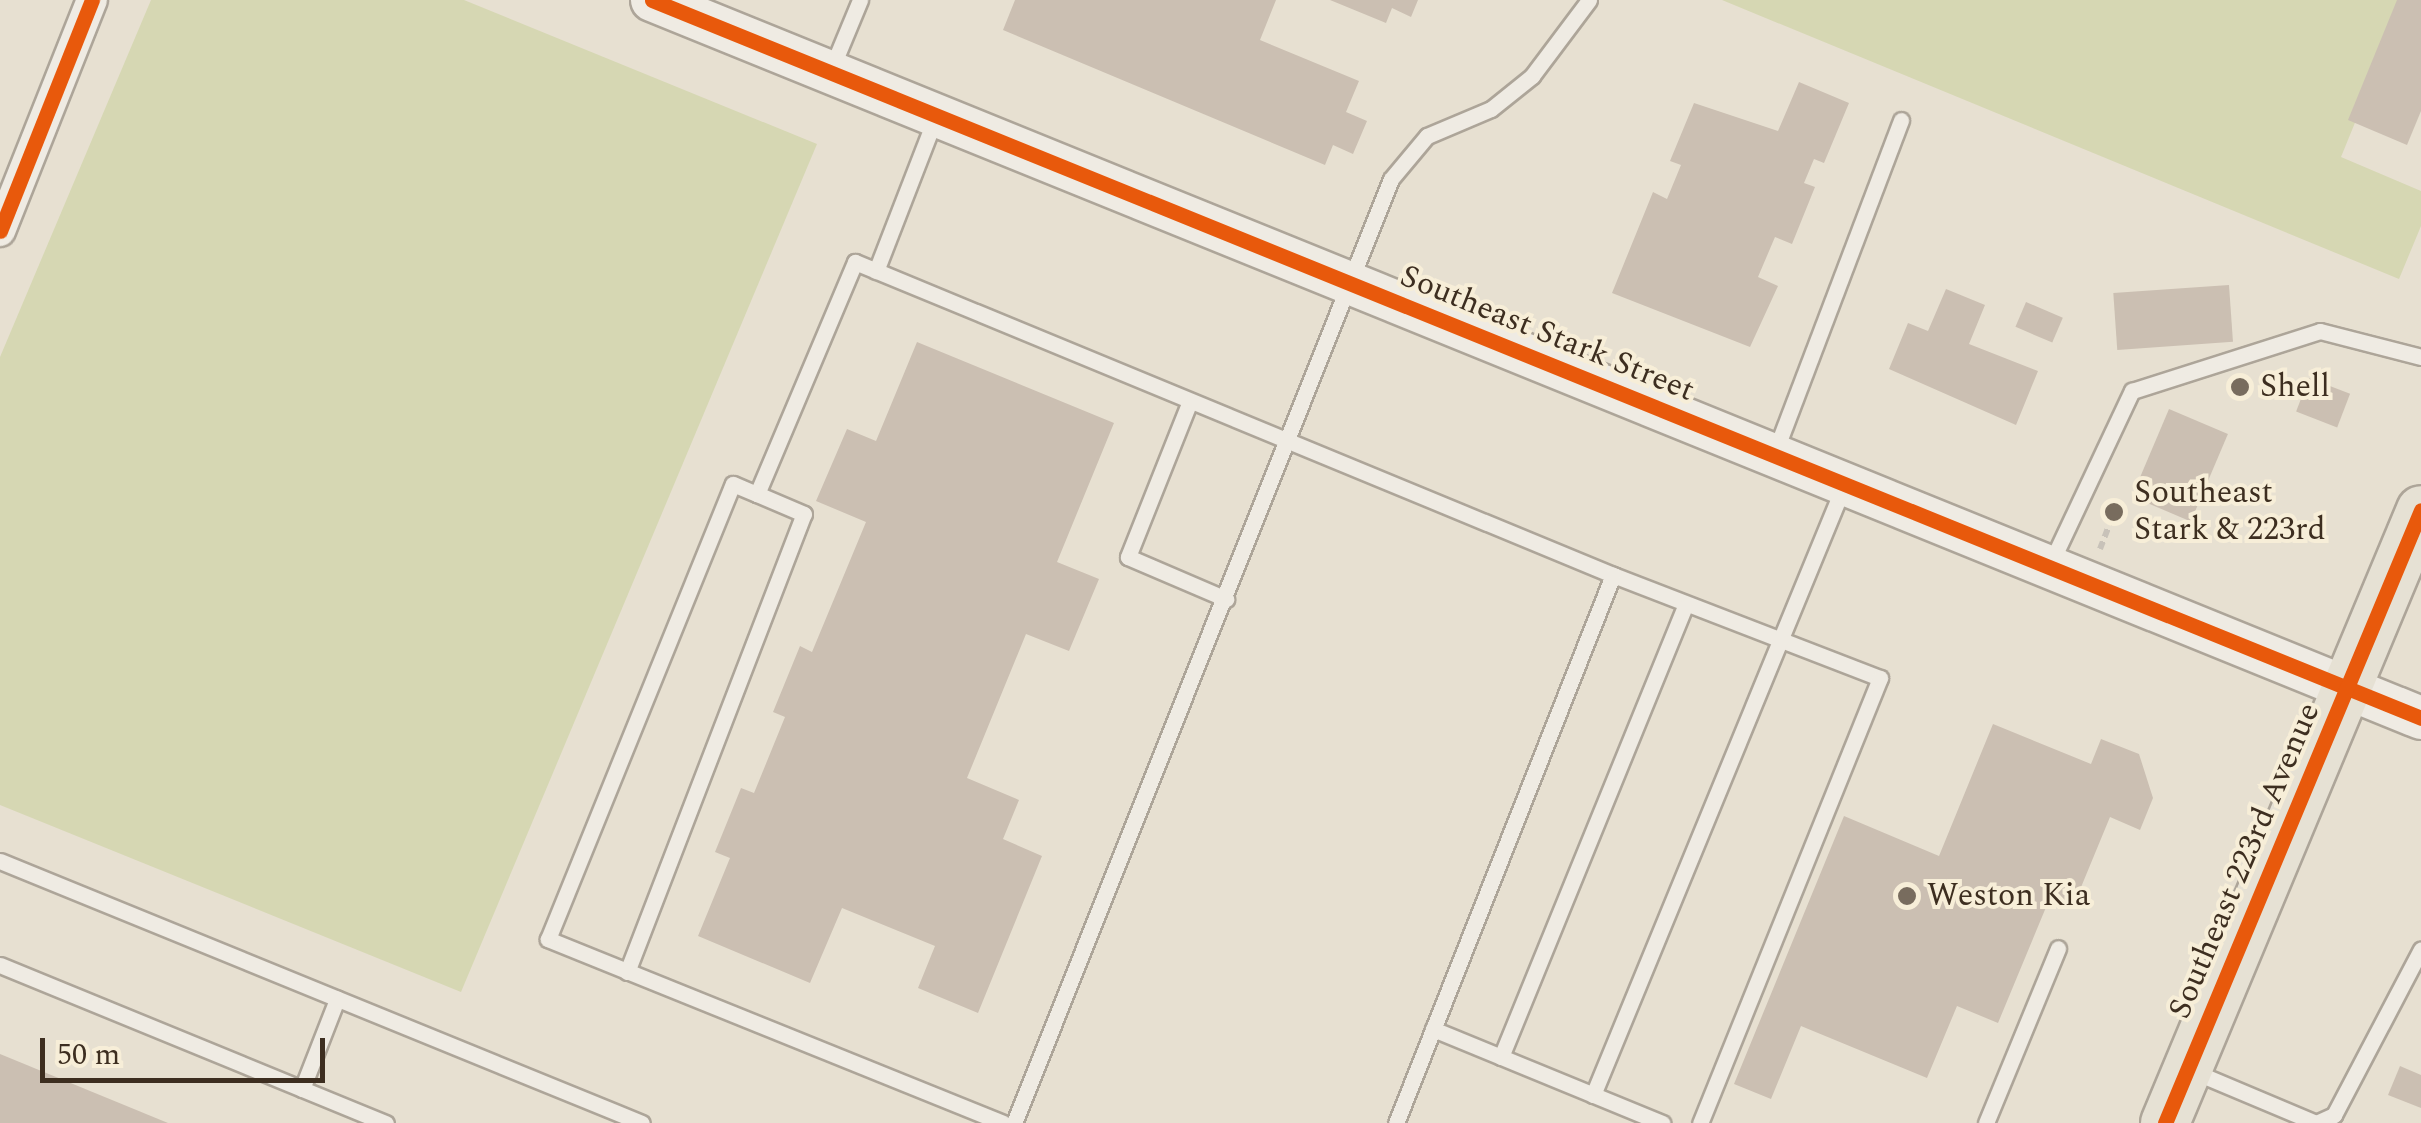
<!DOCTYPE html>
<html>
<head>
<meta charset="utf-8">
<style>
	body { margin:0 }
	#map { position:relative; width:2421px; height:1123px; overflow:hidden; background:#e7e0d1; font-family:Spectral,serif }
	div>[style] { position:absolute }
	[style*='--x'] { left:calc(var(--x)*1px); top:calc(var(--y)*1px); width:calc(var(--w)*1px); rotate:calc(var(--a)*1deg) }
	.green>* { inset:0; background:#d6d7b3 }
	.building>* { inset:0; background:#cbbfb2; transform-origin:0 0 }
	.path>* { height:6px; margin-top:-3px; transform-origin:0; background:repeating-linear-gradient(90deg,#c8c2b9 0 8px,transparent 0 13px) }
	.roads { filter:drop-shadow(2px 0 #ada599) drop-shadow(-2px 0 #ada599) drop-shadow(0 2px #ada599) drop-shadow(0 -2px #ada599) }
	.service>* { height:15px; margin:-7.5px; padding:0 7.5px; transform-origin:7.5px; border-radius:7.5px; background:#efebe3 }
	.minor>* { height:30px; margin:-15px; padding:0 15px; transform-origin:15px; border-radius:15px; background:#efebe3 }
	.secondary>* { height:42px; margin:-21px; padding:0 21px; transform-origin:21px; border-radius:21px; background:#efebe3 }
	.primary>* { height:48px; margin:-24px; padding:0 24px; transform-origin:24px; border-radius:24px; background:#e6e1d4 }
	.cycleway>* { height:15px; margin:-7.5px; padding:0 7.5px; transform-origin:7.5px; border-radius:7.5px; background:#e8590c }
	.dots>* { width:28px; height:28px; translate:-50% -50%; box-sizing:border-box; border:5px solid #f7eed8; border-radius:50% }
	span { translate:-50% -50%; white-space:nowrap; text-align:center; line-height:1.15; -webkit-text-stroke:8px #f7eed8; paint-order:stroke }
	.street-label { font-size:32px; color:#3d2e20 }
	.poi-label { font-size:32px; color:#3d2e20 }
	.left { translate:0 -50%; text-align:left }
	.scale { position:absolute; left:40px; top:1038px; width:285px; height:45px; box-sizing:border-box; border:5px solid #3d2e20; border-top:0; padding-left:12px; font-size:30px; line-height:35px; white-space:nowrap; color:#3d2e20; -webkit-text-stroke:8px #f7eed8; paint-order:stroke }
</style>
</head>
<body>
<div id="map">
	<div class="green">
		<i style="clip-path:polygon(151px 0,464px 0,817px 144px,461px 992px,0 805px,0 357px)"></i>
		<i style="clip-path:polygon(1722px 0,2405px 0,2341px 157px,2421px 191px,2421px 226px,2399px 279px)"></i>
	</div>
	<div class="building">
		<i style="clip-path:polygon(1015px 0,1276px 0,1260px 40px,1359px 81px,1346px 112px,1367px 121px,1353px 154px,1333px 145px,1325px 165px,1003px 30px)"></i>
		<i style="clip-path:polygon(1330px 0,1418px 0,1411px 17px,1392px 8px,1386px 23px)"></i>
		<i style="clip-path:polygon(2397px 0,2421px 0,2421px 111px,2407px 145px,2348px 120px)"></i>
		<i style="clip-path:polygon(1799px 82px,1849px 103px,1824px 163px,1814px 159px,1804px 183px,1815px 187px,1792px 244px,1775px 237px,1758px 277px,1778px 286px,1750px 347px,1612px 293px,1653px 192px,1667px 199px,1681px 165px,1670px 161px,1694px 103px,1778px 131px)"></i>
		<i style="left:2229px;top:285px;width:57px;height:116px;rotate:86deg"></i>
		<i style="clip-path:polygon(1946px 289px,1985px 305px,1969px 344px,2038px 371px,2016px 425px,1889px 369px,1908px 323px,1928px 331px)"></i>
		<i style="left:2026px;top:302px;width:40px;height:27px;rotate:23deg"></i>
		<i style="clip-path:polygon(917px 342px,1114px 423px,1057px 562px,1099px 579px,1069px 651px,1026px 634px,967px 778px,1019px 800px,1003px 839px,1042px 856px,978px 1013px,918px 988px,935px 946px,842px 908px,810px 983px,698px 936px,730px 858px,715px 852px,741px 788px,754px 793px,785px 717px,773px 712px,800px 646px,812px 652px,866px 522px,816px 501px,847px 429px,876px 441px)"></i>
		<i style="left:2309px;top:378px;width:44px;height:36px;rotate:21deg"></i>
		<i style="left:2169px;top:409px;width:64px;height:95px;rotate:23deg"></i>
		<i style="clip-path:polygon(1993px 724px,2091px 764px,2101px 739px,2139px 754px,2153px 798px,2140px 830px,2110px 817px,2072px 909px,2049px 900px,1998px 1023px,1957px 1006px,1927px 1078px,1801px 1026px,1771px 1099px,1734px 1084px,1844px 816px,1939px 856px)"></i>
		<i style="clip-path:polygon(0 1054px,168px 1123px,0 1123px)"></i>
		<i style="clip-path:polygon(2400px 1066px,2421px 1075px,2421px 1108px,2388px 1095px)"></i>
	</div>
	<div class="path">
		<i style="--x:2100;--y:549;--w:40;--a:-69"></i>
	</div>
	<div class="roads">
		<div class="service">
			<i style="--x:831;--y:70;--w:76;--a:-67.5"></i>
			<i style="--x:876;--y:271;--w:166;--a:-68.8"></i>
			<i style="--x:1190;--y:401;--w:168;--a:111.7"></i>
			<i style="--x:1128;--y:557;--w:107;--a:23.2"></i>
			<i style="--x:1775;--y:452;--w:355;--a:-69.2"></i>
			<i style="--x:2049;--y:567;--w:195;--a:-64.8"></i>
			<i style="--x:2132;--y:391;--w:197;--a:-17.7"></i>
			<i style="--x:2320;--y:331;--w:104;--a:14.4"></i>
			<i style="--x:1613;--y:575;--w:286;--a:21.1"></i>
			<i style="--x:1880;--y:678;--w:480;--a:112"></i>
			<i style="--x:0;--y:861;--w:693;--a:22.2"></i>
			<i style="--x:0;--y:965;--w:417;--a:22.3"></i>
			<i style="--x:627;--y:972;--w:491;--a:-68.9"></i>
			<i style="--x:804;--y:514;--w:51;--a:-156.9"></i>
			<i style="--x:1433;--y:1029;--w:248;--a:22.3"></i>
			<i style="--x:1501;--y:1057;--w:486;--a:-67.8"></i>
			<i style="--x:2190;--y:1070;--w:137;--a:22.8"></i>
			<i style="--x:302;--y:1089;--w:97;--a:-68.7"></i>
			<i style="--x:1593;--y:1095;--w:656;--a:-67.62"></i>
			<i style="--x:1003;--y:1123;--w:491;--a:-158"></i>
			<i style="--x:548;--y:939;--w:491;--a:-67.9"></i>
			<i style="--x:733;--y:484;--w:26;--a:23"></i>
			<i style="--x:757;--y:494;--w:252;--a:-67.1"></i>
			<i style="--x:855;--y:262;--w:820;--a:22.44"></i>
			<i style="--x:1613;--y:575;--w:589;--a:111.6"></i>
			<i style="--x:1014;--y:1123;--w:1016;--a:-68.23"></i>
			<i style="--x:1391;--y:179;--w:56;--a:-50.1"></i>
			<i style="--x:1427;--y:136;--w:69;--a:-22.9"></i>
			<i style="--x:1491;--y:109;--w:53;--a:-38.8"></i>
			<i style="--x:1532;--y:76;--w:95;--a:-53.1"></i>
			<i style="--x:1986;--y:1123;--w:189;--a:-67.6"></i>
			<i style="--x:2316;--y:1123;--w:20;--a:-24"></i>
			<i style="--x:2334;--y:1115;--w:187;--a:-62.3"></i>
		</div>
		<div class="minor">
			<i style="--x:0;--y:231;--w:249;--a:-68.3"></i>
		</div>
		<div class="secondary">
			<i style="--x:652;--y:0;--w:1909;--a:22.09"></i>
		</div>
		<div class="primary">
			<i style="--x:2165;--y:1123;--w:664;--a:-67.33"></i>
		</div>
	</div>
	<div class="cycleway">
		<i style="--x:652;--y:0;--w:1909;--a:22.09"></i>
		<i style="--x:0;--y:231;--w:249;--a:-68.3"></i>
		<i style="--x:2165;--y:1123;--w:664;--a:-67.33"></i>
	</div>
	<div class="dots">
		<i style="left:2240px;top:387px;background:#786c5e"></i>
		<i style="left:2114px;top:512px;background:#786c5e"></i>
		<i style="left:1907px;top:896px;background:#786c5e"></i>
	</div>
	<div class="street-label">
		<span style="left:1547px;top:334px;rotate:22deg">Southeast Stark Street</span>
		<span style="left:2245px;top:861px;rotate:-67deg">Southeast 223rd Avenue</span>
	</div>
	<div class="poi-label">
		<span class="left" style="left:2260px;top:387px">Shell</span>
		<span class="left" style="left:2134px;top:512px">Southeast<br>Stark &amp; 223rd</span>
		<span class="left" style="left:1927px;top:896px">Weston Kia</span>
	</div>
	<div class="scale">50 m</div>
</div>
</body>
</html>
